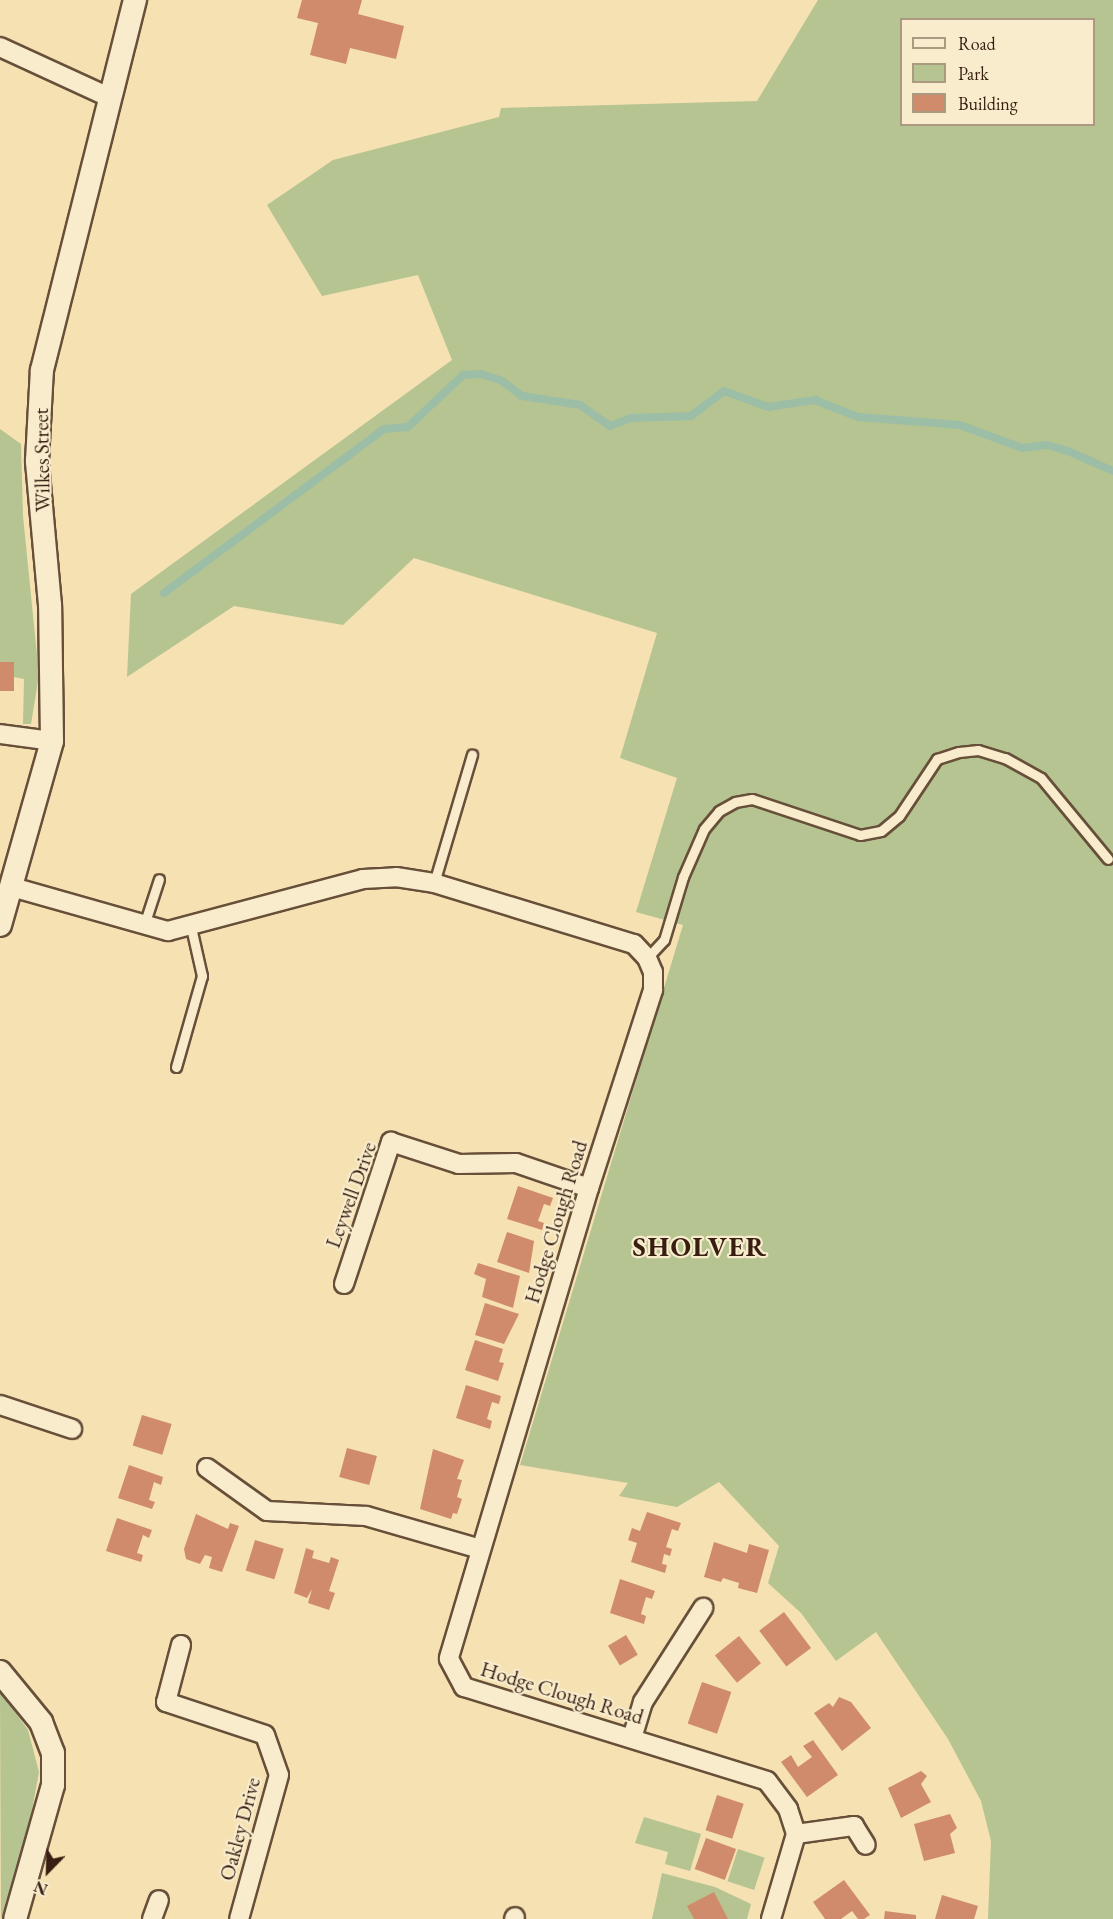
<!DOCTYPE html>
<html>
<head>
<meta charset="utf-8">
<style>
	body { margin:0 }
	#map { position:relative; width:1113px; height:1919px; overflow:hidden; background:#f5e1b2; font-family:"EB Garamond",serif }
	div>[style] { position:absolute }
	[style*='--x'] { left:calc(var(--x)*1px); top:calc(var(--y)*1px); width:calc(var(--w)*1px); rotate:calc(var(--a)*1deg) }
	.green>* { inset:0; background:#b5c491; transform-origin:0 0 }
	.stream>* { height:8px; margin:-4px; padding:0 4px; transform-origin:4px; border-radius:4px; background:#9dbea6 }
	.building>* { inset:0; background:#d08b6d; transform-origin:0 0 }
	.roads { filter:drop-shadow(2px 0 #674f39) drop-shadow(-2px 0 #674f39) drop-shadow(0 2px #674f39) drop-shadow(0 -2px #674f39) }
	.service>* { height:9px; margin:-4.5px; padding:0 4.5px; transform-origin:4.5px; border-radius:4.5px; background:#f8eccd }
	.minor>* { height:18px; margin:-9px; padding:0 9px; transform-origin:9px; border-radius:9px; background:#f8eccd }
	.tertiary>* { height:22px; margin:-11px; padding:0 11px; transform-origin:11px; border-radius:11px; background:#f8eccd }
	span { translate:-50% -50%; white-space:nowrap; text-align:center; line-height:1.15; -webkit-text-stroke:4.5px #f8eccd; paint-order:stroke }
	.street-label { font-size:21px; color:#381e11 }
	.district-label { font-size:27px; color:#381e11; font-weight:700; letter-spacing:1.5px }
	.legend { position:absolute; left:900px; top:18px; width:195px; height:108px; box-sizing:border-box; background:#f8eccd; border:2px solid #ab9a82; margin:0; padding:8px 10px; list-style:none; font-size:18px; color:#381e11 }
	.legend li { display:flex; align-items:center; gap:12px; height:30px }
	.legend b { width:30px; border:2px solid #ab9a82 }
	.north { position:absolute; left:18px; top:1841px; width:60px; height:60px; -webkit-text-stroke:4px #f8eccd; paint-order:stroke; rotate:203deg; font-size:16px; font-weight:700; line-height:24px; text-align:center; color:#381e11 }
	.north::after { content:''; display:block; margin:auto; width:21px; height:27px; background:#381e11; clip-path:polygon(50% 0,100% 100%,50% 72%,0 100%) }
</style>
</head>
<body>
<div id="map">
	<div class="green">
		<i style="clip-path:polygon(evenodd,818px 0,1113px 0,1113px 1919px,988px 1919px,991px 1841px,981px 1801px,948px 1739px,876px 1632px,836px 1661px,801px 1613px,768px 1583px,779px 1546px,719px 1482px,677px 1507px,619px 1496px,628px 1483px,520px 1465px,683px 925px,636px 912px,677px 778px,620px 758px,657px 633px,414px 558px,343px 625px,234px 606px,127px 677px,131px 594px,452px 360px,418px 275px,322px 296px,267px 205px,333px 160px,499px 117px,501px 108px,757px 101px,818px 0,902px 20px,1094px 20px,1094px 124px,902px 124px,902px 20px)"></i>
		<i style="clip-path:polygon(0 429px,21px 444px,23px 516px,39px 675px,31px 724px,23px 724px,24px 679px,14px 677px,0 662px)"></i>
		<i style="clip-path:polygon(0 1691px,28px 1730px,39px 1772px,29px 1826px,1px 1919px)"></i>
		<i style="clip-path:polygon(644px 1817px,701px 1834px,690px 1871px,665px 1864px,668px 1852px,635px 1843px)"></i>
		<i style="left:738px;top:1849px;width:28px;height:34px;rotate:18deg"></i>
		<i style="clip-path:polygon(662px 1873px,715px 1887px,751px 1904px,747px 1919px,652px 1919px)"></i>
	</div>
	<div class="stream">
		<i style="--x:164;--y:593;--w:274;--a:-36.7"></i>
		<i style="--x:384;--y:429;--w:24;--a:-5"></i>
		<i style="--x:408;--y:427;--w:76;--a:-43.4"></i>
		<i style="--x:463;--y:375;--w:18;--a:-3"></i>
		<i style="--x:481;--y:374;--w:22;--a:18"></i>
		<i style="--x:502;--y:381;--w:25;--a:37"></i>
		<i style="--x:522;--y:396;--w:59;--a:8.8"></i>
		<i style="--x:580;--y:405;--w:37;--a:35"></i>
		<i style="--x:610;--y:426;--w:22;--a:-21"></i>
		<i style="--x:631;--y:418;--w:60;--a:-1.9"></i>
		<i style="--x:691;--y:416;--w:41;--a:-37.1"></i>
		<i style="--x:724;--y:391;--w:47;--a:20"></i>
		<i style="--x:768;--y:407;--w:48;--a:-8.5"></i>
		<i style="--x:815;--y:400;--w:46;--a:21.6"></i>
		<i style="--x:858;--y:417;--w:102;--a:4.5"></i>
		<i style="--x:960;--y:425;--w:66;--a:20.4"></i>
		<i style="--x:1022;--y:448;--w:25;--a:-7"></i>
		<i style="--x:1047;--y:445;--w:22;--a:16"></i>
		<i style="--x:1068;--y:451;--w:49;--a:24"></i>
	</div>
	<div class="building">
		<i style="clip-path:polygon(302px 0,362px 0,358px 14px,404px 26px,396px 59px,350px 48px,346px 64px,310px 55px,318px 23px,297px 18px)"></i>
		<i style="left:0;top:662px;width:14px;height:29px"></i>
		<i style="clip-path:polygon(518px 1186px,553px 1198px,550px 1206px,544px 1204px,538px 1221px,544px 1223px,542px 1230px,507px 1219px)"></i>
		<i style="clip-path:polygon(507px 1232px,534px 1241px,529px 1273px,497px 1262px)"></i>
		<i style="clip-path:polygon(478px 1263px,520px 1276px,513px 1308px,482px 1297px,486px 1279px,474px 1274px)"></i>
		<i style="clip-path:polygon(485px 1303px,519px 1314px,504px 1344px,475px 1335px)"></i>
		<i style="clip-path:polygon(475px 1340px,503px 1349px,499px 1362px,504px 1363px,498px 1381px,465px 1370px)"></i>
		<i style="clip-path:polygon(466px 1385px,501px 1396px,499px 1404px,492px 1402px,487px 1419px,492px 1421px,490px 1429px,456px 1418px)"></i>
		<i style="left:142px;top:1415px;width:31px;height:32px;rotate:17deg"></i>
		<i style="left:347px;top:1448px;width:31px;height:30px;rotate:15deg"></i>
		<i style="clip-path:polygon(433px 1449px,464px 1460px,457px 1479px,462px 1480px,457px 1497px,462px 1499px,457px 1514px,453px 1513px,451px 1519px,420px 1509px)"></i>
		<i style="clip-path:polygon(129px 1465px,163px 1477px,161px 1485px,154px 1482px,149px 1500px,155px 1502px,152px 1509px,118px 1498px)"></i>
		<i style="clip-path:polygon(647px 1512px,681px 1523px,678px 1531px,672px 1529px,666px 1547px,672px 1549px,670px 1556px,664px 1554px,662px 1564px,667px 1565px,665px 1573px,631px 1562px,637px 1543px,628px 1540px,632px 1528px,640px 1531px)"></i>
		<i style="clip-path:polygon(196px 1514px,228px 1529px,230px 1523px,239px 1526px,222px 1572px,209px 1568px,212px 1557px,205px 1555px,200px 1564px,186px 1559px,184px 1549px)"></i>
		<i style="clip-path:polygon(117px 1518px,152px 1530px,149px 1538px,143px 1535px,137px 1553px,143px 1555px,141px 1562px,106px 1551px)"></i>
		<i style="left:255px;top:1540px;width:30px;height:32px;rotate:17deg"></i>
		<i style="clip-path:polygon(714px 1542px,747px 1553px,749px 1544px,769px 1550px,757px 1593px,738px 1588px,739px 1583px,723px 1578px,721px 1582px,704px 1577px)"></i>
		<i style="clip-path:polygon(306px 1548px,314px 1551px,312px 1558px,329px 1563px,331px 1557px,339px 1560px,329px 1591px,335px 1593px,329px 1610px,308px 1603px,312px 1589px,307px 1598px,294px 1593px)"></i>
		<i style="clip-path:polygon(620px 1579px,655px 1591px,652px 1599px,646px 1597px,641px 1614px,646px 1616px,644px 1624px,610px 1613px)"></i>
		<i style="left:784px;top:1612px;width:45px;height:31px;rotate:53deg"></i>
		<i style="left:626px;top:1635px;width:23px;height:21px;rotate:59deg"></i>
		<i style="left:739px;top:1636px;width:35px;height:31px;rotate:51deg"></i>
		<i style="left:702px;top:1682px;width:31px;height:44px;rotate:19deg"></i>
		<i style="clip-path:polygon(839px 1697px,851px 1702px,871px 1728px,842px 1751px,814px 1713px,829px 1703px,833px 1707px)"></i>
		<i style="clip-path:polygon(813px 1740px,838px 1775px,807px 1797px,781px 1762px,791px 1755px,798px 1767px,812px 1757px,803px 1746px)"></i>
		<i style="clip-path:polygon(921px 1771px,927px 1776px,921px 1784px,931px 1802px,901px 1818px,888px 1788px)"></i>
		<i style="left:717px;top:1795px;width:28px;height:37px;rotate:18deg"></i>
		<i style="clip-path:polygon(950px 1814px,957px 1828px,950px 1834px,955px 1853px,924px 1861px,914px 1824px)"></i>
		<i style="left:706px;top:1838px;width:32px;height:33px;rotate:20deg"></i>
		<i style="clip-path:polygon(844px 1880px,870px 1915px,864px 1919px,858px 1919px,852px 1911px,841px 1919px,825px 1919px,813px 1902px)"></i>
		<i style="clip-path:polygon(714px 1892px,728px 1919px,694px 1919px,687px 1906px)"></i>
		<i style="clip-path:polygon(942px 1895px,978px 1906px,974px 1919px,935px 1919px)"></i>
		<i style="clip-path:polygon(885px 1911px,916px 1915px,916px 1919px,884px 1919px)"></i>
	</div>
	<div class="roads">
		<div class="service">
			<i style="--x:434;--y:883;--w:134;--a:-73.5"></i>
			<i style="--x:144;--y:925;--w:48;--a:-71.9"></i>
			<i style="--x:647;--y:958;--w:25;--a:-47"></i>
			<i style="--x:664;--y:940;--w:66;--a:-73.2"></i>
			<i style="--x:683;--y:877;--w:52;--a:-66.4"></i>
			<i style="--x:704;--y:829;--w:23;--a:-50"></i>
			<i style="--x:719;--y:811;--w:18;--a:-29"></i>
			<i style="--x:735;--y:802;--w:17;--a:-10"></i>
			<i style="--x:752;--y:799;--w:114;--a:18.4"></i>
			<i style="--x:860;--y:835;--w:21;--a:-11"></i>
			<i style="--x:881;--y:831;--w:23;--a:-40"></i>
			<i style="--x:899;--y:816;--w:69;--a:-56.3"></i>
			<i style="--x:937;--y:759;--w:23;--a:-18"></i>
			<i style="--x:959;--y:752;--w:19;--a:-6"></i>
			<i style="--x:978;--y:750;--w:28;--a:17"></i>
			<i style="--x:1005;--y:758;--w:41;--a:29.1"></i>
			<i style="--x:1041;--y:778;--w:105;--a:50.4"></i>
			<i style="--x:176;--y:1067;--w:95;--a:-74.1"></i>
			<i style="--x:202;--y:976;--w:50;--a:-102.7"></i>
		</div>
		<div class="minor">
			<i style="--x:0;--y:47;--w:122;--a:24.7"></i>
			<i style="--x:0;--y:734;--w:52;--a:7.7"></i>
			<i style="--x:12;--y:887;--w:162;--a:15.8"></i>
			<i style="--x:168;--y:931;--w:202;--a:-14.9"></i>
			<i style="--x:363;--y:879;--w:33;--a:-3"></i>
			<i style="--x:396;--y:877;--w:38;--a:9"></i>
			<i style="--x:434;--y:883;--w:209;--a:17"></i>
			<i style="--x:634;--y:944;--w:19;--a:47"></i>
			<i style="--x:647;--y:958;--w:15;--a:67"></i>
			<i style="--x:653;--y:972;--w:18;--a:90"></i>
			<i style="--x:653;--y:990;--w:208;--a:107.9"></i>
			<i style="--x:589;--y:1188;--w:491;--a:106.6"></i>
			<i style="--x:449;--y:1659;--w:32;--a:62"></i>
			<i style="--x:464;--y:1687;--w:317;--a:17.2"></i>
			<i style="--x:767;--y:1781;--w:35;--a:53"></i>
			<i style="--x:788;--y:1809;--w:26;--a:72"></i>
			<i style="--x:796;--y:1834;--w:89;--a:106.4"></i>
			<i style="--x:344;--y:1284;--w:150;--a:-71.7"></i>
			<i style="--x:391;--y:1142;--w:71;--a:17.9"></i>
			<i style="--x:459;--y:1164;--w:57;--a:-1"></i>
			<i style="--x:516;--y:1163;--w:77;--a:18.9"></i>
			<i style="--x:0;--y:1405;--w:76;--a:18.4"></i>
			<i style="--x:207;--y:1468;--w:74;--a:35.6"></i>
			<i style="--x:267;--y:1511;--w:99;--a:2.9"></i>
			<i style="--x:366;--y:1516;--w:119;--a:16.1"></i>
			<i style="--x:181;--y:1645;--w:59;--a:104.7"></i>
			<i style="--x:166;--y:1702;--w:104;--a:18.4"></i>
			<i style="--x:265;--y:1735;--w:42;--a:70.7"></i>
			<i style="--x:279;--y:1775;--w:149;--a:105.5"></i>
			<i style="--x:632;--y:1738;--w:38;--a:-73"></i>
			<i style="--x:643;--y:1702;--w:112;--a:-57.4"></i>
			<i style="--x:796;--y:1834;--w:59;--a:-7.9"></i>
			<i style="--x:854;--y:1826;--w:22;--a:58"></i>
			<i style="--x:152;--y:1919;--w:20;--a:-70"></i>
			<i style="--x:514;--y:1919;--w:2;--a:-63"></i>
		</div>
		<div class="tertiary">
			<i style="--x:0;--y:925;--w:191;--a:-74.2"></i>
			<i style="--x:52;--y:741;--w:136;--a:-90.8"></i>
			<i style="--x:50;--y:605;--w:145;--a:-95.2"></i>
			<i style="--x:37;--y:461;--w:91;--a:-86.9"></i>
			<i style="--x:42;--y:370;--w:382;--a:-75.9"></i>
			<i style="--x:0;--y:1672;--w:65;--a:50.6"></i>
			<i style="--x:41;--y:1722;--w:33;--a:69"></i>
			<i style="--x:53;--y:1753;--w:32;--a:90"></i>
			<i style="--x:53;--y:1785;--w:139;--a:105.8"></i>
		</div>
	</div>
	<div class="street-label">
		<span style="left:42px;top:460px;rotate:-91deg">Wilkes Street</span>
		<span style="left:351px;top:1195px;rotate:-70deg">Leywell Drive</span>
		<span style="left:556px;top:1222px;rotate:-73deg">Hodge Clough Road</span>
		<span style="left:562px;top:1693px;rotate:17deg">Hodge Clough Road</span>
		<span style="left:240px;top:1829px;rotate:-75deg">Oakley Drive</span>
	</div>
	<div class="district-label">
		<span style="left:700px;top:1247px">SHOLVER</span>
	</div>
	<ul class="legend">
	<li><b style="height:8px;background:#f8eccd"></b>Road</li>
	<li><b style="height:16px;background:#b5c491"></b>Park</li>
	<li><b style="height:16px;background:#d08b6d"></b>Building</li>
	</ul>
	<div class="north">N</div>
</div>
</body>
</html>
